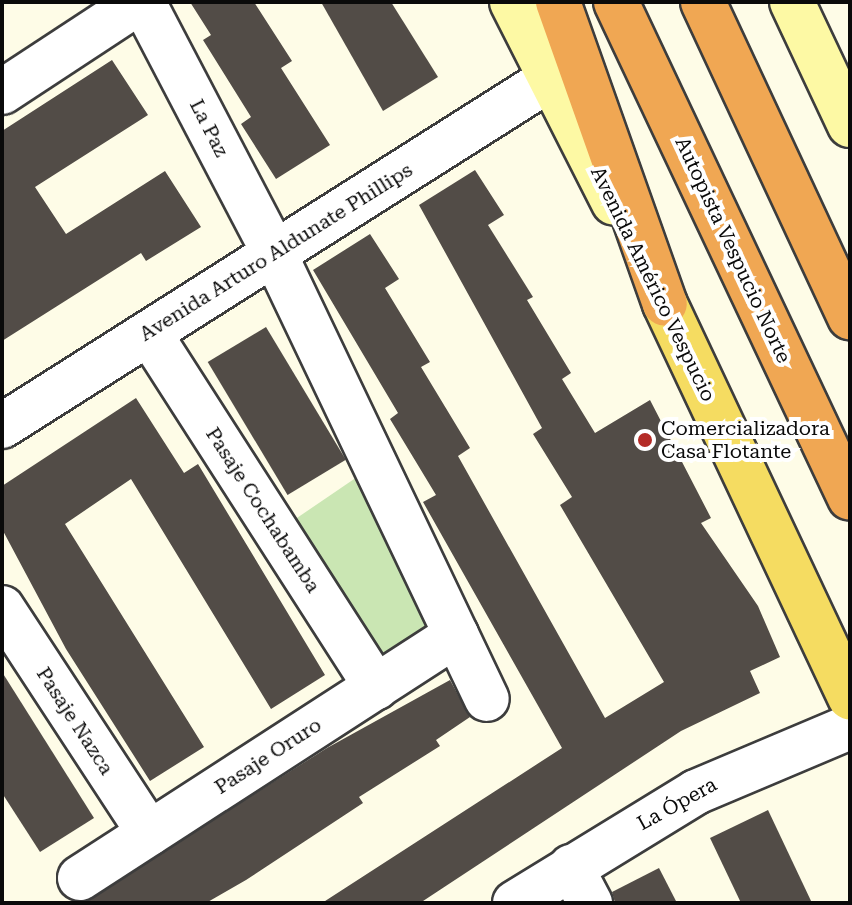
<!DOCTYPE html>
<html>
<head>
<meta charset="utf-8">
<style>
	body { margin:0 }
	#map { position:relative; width:852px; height:905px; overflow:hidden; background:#fefce7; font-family:"Roboto Serif",serif }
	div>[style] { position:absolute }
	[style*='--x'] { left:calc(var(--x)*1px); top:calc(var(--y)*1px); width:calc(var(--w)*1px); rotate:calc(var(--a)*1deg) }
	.green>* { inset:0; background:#cae6b3 }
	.building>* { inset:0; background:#524c47; transform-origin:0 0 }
	.roads { filter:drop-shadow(2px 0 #3d3d3d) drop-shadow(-2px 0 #3d3d3d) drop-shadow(0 2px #3d3d3d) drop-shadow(0 -2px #3d3d3d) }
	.minor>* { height:44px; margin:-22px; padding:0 22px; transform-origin:22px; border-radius:22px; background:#fff }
	.secondary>* { height:44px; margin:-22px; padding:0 22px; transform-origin:22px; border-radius:22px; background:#fdf9a4 }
	.primary>* { height:44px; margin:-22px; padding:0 22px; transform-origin:22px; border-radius:22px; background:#f5dc61 }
	.motorway>* { height:44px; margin:-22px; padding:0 22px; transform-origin:22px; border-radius:22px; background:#f0a753 }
	.dots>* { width:22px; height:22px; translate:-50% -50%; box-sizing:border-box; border:4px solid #fff; border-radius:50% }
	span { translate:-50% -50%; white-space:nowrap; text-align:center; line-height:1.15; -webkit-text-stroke:8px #fff; paint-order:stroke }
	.street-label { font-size:20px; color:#0a0a0a }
	.poi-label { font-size:20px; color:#0a0a0a }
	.left { translate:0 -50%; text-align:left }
	.frame { position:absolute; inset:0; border:4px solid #0a0a0a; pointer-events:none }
</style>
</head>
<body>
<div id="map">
	<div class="green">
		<i style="clip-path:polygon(360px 475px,430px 608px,426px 635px,383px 661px,291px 522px)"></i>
	</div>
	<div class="building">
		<i style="clip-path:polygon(190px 2px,254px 2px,292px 61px,281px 68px,330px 145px,276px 179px,241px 124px,251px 117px,203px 40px,211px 35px)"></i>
		<i style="clip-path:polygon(321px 2px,391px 2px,438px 77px,383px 111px)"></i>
		<i style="clip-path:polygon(112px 60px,148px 115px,35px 187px,66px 234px,165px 171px,201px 227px,146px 261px,141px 253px,2px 341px,2px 131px)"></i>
		<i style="clip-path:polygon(475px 170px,504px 215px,488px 225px,533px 297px,527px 300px,571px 373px,562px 379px,595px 433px,650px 400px,711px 518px,701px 523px,758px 606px,780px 657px,750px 671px,760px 693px,681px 731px,420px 903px,322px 903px,562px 748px,423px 502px,436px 495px,390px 419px,398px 413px,313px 270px,370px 234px,399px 279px,385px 288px,430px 362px,421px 367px,470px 448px,458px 456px,605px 718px,664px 682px,560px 505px,572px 497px,533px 434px,542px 428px,419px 205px)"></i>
		<i style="left:266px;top:327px;width:155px;height:68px;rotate:59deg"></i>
		<i style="clip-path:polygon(136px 398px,184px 473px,198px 464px,325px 675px,271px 709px,131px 479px,65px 524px,204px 747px,150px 781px,66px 649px,2px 529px,2px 486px)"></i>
		<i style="clip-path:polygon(2px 672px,94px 818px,40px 852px,2px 793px)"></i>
		<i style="clip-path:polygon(450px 680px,470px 717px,436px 740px,440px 746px,359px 797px,363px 803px,246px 880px,206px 903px,82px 903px,327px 748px)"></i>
		<i style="clip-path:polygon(768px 810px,812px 903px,741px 903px,710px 838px)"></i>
		<i style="clip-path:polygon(659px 868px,677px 903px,615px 903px,612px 892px)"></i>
	</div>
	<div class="roads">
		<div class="minor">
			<i style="--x:143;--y:2;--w:283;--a:62.4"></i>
			<i style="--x:274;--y:253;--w:494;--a:64.5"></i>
			<i style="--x:2;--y:92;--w:164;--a:-33.3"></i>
			<i style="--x:149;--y:333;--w:421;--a:57.3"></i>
			<i style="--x:2;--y:426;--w:650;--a:-32.37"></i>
			<i style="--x:2;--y:608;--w:269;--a:56.8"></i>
			<i style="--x:571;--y:867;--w:41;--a:62.2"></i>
			<i style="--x:80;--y:878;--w:448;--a:-32.9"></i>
			<i style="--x:515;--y:903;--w:212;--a:-31.5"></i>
			<i style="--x:696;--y:792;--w:167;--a:-22.9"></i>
		</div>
		<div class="secondary">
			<i style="--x:512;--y:2;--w:225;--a:63.1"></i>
			<i style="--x:792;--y:2;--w:136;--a:64.8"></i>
		</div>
		<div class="primary">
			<i style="--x:665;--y:304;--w:435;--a:64.8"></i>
		</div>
		<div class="motorway">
			<i style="--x:558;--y:2;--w:320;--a:70.5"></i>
			<i style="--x:616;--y:2;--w:548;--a:64.74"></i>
			<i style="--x:703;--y:2;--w:348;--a:65"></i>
		</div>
	</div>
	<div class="dots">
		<i style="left:645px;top:440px;background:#b42b27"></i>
	</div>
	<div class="street-label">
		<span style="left:209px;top:128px;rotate:63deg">La Paz</span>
		<span style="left:733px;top:250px;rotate:65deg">Autopista Vespucio Norte</span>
		<span style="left:276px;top:252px;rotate:-32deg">Avenida Arturo Aldunate Phillips</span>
		<span style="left:653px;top:284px;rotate:64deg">Avenida Américo Vespucio</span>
		<span style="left:263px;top:510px;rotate:57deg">Pasaje Cochabamba</span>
		<span style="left:75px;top:721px;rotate:57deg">Pasaje Nazca</span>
		<span style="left:268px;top:756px;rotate:-33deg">Pasaje Oruro</span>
		<span style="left:677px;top:804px;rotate:-29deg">La Ópera</span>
	</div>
	<div class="poi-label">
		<span class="left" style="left:661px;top:440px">Comercializadora<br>Casa Flotante</span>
	</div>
	<div class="frame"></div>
</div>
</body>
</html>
